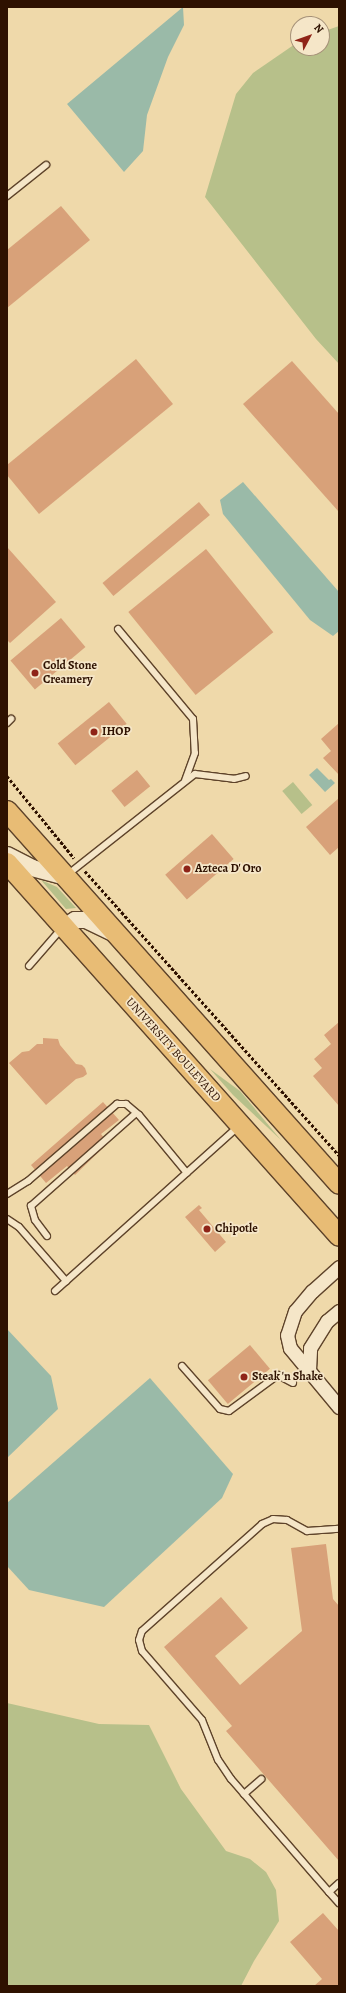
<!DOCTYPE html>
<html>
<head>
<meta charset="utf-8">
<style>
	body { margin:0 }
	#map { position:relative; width:346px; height:1993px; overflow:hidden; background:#efd9aa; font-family:Alegreya,serif }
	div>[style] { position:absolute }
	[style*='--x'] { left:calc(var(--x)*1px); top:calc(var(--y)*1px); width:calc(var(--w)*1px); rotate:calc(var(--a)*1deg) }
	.green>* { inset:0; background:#b7c08a; transform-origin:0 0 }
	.water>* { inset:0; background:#9abaa8 }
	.building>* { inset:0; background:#d8a179; transform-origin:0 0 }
	.path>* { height:2.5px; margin-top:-1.25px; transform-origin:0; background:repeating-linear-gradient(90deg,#2e1100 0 3px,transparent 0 5px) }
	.roads { filter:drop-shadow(1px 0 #5e432a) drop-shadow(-1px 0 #5e432a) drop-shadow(0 1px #5e432a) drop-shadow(0 -1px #5e432a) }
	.service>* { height:6px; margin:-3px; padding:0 3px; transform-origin:3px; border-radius:3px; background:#f5e6c8 }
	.minor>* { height:13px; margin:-6.5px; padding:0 6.5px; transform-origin:6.5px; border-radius:6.5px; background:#f5e6c8 }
	.tertiary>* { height:16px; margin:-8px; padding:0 8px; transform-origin:8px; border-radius:8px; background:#f5e6c8 }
	.primary>* { height:20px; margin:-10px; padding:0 10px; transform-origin:10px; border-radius:10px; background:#e8bc75 }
	.dots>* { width:11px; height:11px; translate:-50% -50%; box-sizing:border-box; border:2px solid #f5e6c8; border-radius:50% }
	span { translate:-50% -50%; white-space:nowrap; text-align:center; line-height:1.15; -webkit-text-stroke:3.5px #f5e6c8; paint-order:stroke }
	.poi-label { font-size:12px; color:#2e1100; font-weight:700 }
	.left { translate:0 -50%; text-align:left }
	.street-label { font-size:12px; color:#2e1100 }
	.frame { position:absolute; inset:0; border:8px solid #2e1100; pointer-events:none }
	.north { position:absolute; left:290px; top:16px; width:40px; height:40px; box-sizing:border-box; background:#f5e6c8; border:1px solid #a59178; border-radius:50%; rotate:49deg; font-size:11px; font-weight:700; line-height:16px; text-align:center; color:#2e1100 }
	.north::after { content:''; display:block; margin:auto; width:14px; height:18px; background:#8f2418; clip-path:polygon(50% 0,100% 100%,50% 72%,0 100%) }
</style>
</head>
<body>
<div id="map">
	<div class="green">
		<i style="clip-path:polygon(339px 26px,339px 364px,316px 339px,205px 197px,236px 94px,253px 73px,298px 42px,298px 48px,322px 48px,322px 32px)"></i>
		<i style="left:293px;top:782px;width:30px;height:14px;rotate:50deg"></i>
		<i style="clip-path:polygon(41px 880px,57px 887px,76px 908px,66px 909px)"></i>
		<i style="clip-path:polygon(210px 1069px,240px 1091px,281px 1140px,233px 1095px)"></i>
		<i style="clip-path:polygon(7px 1703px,99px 1724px,149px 1725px,181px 1789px,226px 1851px,250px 1859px,266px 1872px,276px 1890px,279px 1921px,254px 1961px,241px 1986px,7px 1986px)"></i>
	</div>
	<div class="water">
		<i style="clip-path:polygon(183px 7px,184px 25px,168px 57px,147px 115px,143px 151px,124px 172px,67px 104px)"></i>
		<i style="clip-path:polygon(243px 482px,339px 592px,339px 631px,333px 636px,310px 620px,223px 514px,220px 500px)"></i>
		<i style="clip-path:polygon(317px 768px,329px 780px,331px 779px,335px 783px,325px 792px,309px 775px)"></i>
		<i style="clip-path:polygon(7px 1329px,51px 1376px,58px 1409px,7px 1458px)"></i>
		<i style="clip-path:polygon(150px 1378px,233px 1474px,222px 1498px,104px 1607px,29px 1590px,7px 1566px,7px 1503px)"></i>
	</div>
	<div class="building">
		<i style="clip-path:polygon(61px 206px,90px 240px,7px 308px,7px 250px)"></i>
		<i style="clip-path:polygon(136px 359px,173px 404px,39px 514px,7px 475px,7px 465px)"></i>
		<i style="clip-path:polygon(292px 361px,339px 414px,339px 512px,243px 404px)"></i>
		<i style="left:199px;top:502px;width:17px;height:126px;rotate:50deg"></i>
		<i style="clip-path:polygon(7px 547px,56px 602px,10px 643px,7px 640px)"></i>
		<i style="left:206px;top:549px;width:107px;height:100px;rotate:51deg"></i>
		<i style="left:61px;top:618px;width:38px;height:66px;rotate:50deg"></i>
		<i style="left:109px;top:702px;width:28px;height:66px;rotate:51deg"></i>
		<i style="clip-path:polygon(339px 723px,339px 775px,323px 758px,331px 751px,321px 739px)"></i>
		<i style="left:137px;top:770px;width:21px;height:33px;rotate:51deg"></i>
		<i style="clip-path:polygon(339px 798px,339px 847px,330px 855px,306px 827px)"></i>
		<i style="left:212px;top:834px;width:33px;height:62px;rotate:49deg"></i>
		<i style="clip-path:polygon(339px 1022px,339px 1106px,313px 1076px,322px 1068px,314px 1059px,331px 1044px,324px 1035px)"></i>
		<i style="clip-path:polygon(43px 1038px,58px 1039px,60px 1045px,76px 1064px,82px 1065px,85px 1068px,87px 1074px,83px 1077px,76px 1079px,46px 1105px,9px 1063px,22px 1052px,29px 1051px,37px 1044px,43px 1044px)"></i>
		<i style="clip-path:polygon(103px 1102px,119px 1120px,101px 1134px,108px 1143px,75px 1175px,67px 1166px,46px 1183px,31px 1165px)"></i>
		<i style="clip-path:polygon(199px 1205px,202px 1208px,199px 1210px,226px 1242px,215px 1252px,185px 1217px)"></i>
		<i style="left:250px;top:1345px;width:31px;height:55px;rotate:50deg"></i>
		<i style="clip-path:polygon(326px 1544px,333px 1599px,339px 1606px,339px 1861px,226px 1731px,232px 1726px,164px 1647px,221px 1597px,248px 1628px,215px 1656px,240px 1685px,302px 1631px,291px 1548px)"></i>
		<i style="clip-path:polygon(323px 1913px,339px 1931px,339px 1986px,314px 1986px,322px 1979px,290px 1942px)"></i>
	</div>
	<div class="path">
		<i style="--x:7;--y:776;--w:106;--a:50.7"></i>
		<i style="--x:85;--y:871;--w:381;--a:48.2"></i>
	</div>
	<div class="roads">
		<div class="service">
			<i style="--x:7;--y:196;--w:50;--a:-38.5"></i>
			<i style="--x:118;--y:629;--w:117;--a:50.2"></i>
			<i style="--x:193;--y:719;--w:34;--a:87"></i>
			<i style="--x:195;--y:753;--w:29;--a:110"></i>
			<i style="--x:7;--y:723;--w:6;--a:-45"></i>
			<i style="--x:67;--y:875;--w:163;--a:-38.3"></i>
			<i style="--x:195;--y:774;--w:39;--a:7"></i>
			<i style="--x:234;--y:779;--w:12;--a:-14"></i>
			<i style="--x:29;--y:966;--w:50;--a:-49"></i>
			<i style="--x:7;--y:1194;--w:25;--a:-32"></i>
			<i style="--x:28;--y:1181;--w:118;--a:-40.9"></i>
			<i style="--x:117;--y:1104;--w:9;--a:0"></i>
			<i style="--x:126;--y:1104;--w:17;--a:40"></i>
			<i style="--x:139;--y:1115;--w:75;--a:50.4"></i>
			<i style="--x:7;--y:1219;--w:14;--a:34"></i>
			<i style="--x:19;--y:1227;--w:72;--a:49"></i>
			<i style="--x:47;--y:1236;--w:20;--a:-127"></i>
			<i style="--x:35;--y:1220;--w:15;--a:-106"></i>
			<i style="--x:31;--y:1206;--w:140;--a:-41.5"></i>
			<i style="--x:55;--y:1291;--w:247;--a:-41.9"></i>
			<i style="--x:182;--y:1366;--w:57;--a:48.5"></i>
			<i style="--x:220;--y:1409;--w:9;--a:13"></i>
			<i style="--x:229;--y:1411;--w:61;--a:-36.3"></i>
			<i style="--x:278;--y:1375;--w:17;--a:28"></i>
			<i style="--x:244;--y:1794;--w:23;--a:-41"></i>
			<i style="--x:339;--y:1883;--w:13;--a:138"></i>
			<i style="--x:329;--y:1892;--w:15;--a:48"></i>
			<i style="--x:329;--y:1892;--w:150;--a:-130.9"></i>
			<i style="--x:231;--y:1779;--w:23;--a:-124"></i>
			<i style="--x:218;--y:1760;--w:43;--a:-111.8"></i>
			<i style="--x:202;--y:1720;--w:91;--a:-131"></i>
			<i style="--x:142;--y:1651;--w:11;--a:-105"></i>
			<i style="--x:139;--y:1640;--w:9;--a:-72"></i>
			<i style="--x:142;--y:1631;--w:161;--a:-41.7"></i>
			<i style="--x:262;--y:1524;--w:12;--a:-24"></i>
			<i style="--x:273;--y:1519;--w:14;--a:4"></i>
			<i style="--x:287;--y:1520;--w:23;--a:29"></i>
			<i style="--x:307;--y:1531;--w:32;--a:-4"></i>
		</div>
		<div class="minor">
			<i style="--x:339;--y:1267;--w:36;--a:138"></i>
			<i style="--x:312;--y:1291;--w:26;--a:130"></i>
			<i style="--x:295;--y:1311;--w:25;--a:108"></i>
			<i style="--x:287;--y:1335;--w:13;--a:77"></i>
			<i style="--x:290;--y:1348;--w:77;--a:50.3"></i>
			<i style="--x:309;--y:1370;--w:22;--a:-87"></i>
			<i style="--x:310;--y:1348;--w:32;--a:-58"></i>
			<i style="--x:327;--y:1321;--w:16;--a:-40"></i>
		</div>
		<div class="tertiary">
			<i style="--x:7;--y:855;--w:28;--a:27"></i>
			<i style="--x:32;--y:868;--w:34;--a:15"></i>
			<i style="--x:64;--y:927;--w:13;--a:-32"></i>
			<i style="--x:75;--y:920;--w:11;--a:0"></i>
			<i style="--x:86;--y:920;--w:30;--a:26"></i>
		</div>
		<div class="primary">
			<i style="--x:7;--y:811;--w:499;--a:48.3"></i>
			<i style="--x:7;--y:863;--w:499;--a:48.3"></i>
		</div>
	</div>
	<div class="dots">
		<i style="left:35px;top:673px;background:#8f2418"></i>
		<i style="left:94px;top:732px;background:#8f2418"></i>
		<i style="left:187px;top:869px;background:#8f2418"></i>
		<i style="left:207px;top:1229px;background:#8f2418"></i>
		<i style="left:244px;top:1377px;background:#8f2418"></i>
	</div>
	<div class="poi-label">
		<span class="left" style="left:43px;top:673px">Cold Stone<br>Creamery</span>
		<span class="left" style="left:102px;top:732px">IHOP</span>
		<span class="left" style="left:195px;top:869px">Azteca D' Oro</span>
		<span class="left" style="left:215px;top:1229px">Chipotle</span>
		<span class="left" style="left:252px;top:1377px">Steak 'n Shake</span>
	</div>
	<div class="street-label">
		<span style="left:173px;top:1050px;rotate:48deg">UNIVERSITY BOULEVARD</span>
	</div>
	<div class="frame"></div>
	<div class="north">N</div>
</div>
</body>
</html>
